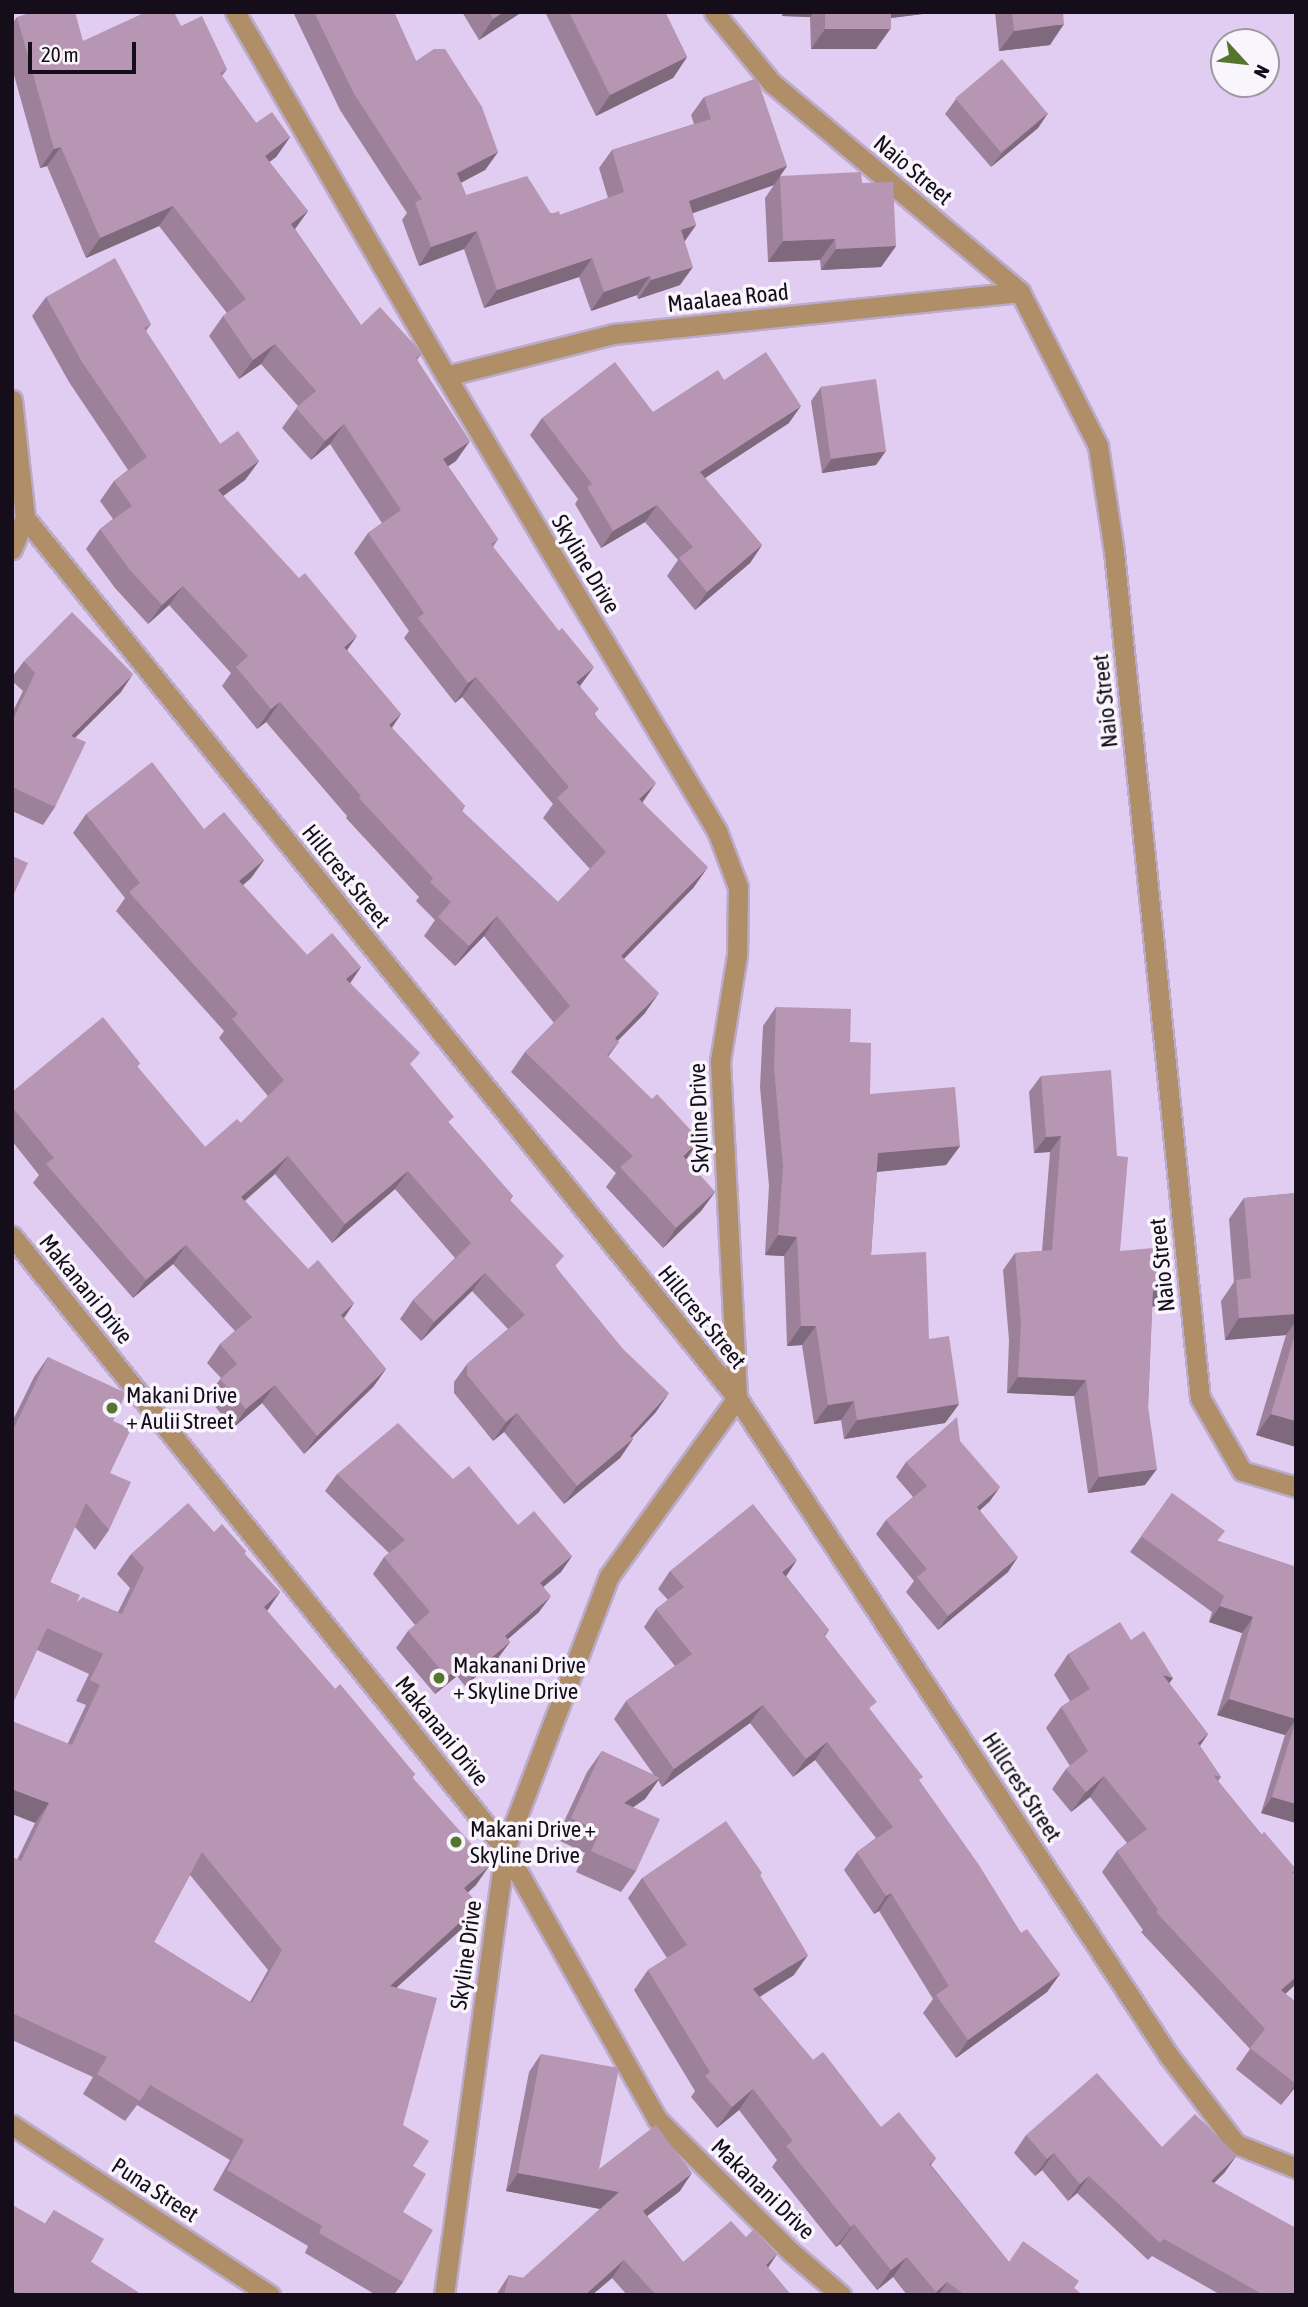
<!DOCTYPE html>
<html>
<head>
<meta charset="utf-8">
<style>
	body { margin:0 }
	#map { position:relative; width:1308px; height:2307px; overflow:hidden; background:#e0cdf1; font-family:"Asap Condensed",sans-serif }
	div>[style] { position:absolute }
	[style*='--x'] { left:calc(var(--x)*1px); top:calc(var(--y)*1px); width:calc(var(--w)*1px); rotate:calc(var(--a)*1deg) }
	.roads { filter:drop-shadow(2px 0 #bbabca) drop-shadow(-2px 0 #bbabca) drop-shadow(0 2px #bbabca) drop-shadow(0 -2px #bbabca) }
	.minor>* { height:19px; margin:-9.5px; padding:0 9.5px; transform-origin:9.5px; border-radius:9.5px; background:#b08e68 }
	.tertiary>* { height:19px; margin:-9.5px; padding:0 9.5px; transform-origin:9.5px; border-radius:9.5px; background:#b08e68 }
	.wall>* { inset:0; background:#9d819a }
	.shaded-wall>* { inset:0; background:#7f697d }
	.building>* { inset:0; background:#b696b3; transform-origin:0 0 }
	.dots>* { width:19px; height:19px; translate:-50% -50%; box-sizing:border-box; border:4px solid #f9f5fc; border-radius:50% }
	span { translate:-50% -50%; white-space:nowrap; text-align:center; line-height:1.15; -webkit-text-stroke:7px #f9f5fc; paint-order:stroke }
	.street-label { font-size:23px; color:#150e1a }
	.poi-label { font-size:23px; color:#150e1a }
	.left { translate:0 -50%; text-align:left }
	.frame { position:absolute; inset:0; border:14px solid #150e1a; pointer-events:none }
	.north { position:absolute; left:1210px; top:28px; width:70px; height:70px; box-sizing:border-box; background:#f9f5fc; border:2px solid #9e99a2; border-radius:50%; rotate:117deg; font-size:19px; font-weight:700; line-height:28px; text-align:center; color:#150e1a }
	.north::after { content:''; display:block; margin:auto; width:24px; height:32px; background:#55752c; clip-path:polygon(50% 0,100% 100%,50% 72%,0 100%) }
	.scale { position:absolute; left:28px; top:42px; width:108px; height:32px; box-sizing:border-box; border:4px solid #150e1a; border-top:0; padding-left:9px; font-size:21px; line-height:24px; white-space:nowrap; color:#150e1a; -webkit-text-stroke:5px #f9f5fc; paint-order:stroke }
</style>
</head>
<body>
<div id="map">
	<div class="roads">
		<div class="minor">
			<i style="--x:235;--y:12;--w:421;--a:59.9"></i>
			<i style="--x:446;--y:376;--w:530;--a:59.22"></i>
			<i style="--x:717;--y:831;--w:60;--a:69.4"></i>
			<i style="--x:738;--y:887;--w:68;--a:90.8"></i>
			<i style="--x:737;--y:955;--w:107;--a:99.1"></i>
			<i style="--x:720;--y:1061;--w:337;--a:87.1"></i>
			<i style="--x:737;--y:1398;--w:219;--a:125.7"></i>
			<i style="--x:609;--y:1576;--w:292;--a:110.9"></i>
			<i style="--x:505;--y:1849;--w:450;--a:97.8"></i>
			<i style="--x:714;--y:12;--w:92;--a:50.8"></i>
			<i style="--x:772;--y:83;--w:324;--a:40.1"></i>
			<i style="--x:1020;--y:292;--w:173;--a:63.1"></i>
			<i style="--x:1098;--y:446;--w:107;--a:81.4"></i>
			<i style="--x:1114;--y:552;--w:850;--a:84.2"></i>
			<i style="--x:1200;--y:1398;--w:84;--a:60.1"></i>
			<i style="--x:1242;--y:1471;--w:56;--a:16.5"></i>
			<i style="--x:446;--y:376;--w:172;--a:-14.1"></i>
			<i style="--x:613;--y:334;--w:409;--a:-5.9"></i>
			<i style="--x:12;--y:400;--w:119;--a:83.7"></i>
			<i style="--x:25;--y:518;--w:34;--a:113"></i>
			<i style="--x:25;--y:518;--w:1132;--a:51.02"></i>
			<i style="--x:737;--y:1398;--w:787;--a:56.71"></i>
			<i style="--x:1169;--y:2056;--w:111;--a:52.7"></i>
			<i style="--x:1236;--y:2144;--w:65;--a:21.8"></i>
			<i style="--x:12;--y:2125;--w:309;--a:33.4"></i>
		</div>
		<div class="tertiary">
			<i style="--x:12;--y:1236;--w:787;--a:51.19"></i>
			<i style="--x:505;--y:1849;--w:310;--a:60.6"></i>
			<i style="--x:657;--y:2119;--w:189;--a:44.8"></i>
			<i style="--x:791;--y:2252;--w:66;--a:40.7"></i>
		</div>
	</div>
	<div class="wall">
		<i style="clip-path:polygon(293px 12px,394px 12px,416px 61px,498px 152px,485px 170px,461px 183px,466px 195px,560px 215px,608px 198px,599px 168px,612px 150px,694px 124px,691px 115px,704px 97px,787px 166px,780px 176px,862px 183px,896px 246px,881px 267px,821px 270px,820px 260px,768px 262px,765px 198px,774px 185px,692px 213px,696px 225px,685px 241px,680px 285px,638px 299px,637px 295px,591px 311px,579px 277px,484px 308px,464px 249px,419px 266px,402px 220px,407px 213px,340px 110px)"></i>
		<i style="clip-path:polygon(462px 12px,522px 12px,479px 40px)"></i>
		<i style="clip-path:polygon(545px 12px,665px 12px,687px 57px,673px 78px,596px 116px)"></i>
		<i style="clip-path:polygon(782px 12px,938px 12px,891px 18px,876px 49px,811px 49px,810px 17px,782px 16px)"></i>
		<i style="clip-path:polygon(995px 12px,1063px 12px,1050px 45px,999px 51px)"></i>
		<i style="clip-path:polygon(17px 17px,83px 41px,181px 26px,227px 69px,222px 76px,256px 123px,290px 137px,276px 157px,269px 162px,308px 211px,295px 229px,361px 325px,422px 353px,417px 360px,456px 461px,448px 466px,498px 539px,493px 547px,580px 686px,643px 803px,694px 887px,624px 959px,645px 1013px,617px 1041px,619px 1042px,608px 1057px,686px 1160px,715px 1192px,701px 1211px,663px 1248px,606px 1187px,616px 1173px,511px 1072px,525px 1052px,554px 1023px,484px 936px,455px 966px,424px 936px,435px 920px,416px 901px,419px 897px,346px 818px,347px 816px,266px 722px,257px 729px,222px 686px,231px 673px,169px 605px,148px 624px,115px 588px,86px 549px,100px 529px,113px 519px,100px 501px,114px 481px,128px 470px,69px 382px,32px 316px,46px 297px,151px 324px,146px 331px,220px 444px,259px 461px,245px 480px,223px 496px,347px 650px,401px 714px,392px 728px,465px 806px,462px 811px,558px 902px,590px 869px,543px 818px,553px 804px,462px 697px,455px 703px,404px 638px,409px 631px,354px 553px,368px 533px,382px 523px,330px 444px,311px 460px,282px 428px,298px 406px,261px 364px,239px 379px,209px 336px,223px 316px,227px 313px,159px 226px,86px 258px,47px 166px,40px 168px,12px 68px,12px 24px)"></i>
		<i style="clip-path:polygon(956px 99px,1048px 113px,1038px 128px,991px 167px,945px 114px)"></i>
		<i style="clip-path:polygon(724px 380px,789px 423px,705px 478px,762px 545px,750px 563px,695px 610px,667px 576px,678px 560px,645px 522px,601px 548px,575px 504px,578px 499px,530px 435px,542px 418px,653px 412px)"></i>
		<i style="clip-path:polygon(821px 387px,876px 465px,822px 473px,811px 401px)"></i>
		<i style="clip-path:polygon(24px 661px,121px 692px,75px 737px,55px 807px,43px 825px,12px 811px,12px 713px,23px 691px,12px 681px,12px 677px)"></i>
		<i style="clip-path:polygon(86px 814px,204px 829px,264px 860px,251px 878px,243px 885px,307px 955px,361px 967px,350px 983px,411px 1066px,449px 1123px,513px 1196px,510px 1200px,656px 1412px,632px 1438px,633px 1439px,620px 1458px,564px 1504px,504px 1432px,493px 1441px,454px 1393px,454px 1382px,467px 1364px,508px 1329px,472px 1291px,421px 1341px,400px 1319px,413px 1300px,455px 1258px,395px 1189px,332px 1243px,275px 1174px,245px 1201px,308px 1269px,354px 1303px,344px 1318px,386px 1369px,373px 1387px,304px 1454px,262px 1403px,233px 1428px,207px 1397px,221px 1378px,207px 1363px,220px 1344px,235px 1331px,173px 1264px,133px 1298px,33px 1183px,39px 1175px,12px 1141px,12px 1092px,140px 1063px,137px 1067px,205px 1147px,241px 1123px,268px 1096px,219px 1038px,224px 1031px,116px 911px,125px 898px,73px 833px)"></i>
		<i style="clip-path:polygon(776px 1007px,850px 1042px,870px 1094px,960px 1146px,946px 1165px,877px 1172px,871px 1255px,929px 1339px,959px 1404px,945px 1423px,844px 1439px,841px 1420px,814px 1424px,802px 1345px,787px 1346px,784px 1256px,765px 1255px,769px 1186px,760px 1087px,763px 1026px)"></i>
		<i style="clip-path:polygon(1041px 1076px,1120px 1251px,1167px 1290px,1155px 1306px,1152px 1307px,1145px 1485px,1088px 1493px,1074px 1396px,1007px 1393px,1009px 1340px,1003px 1270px,1015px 1253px,1042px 1251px,1050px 1152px,1034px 1153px,1029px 1092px)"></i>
		<i style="clip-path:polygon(1296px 1193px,1296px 1447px,1256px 1435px,1286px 1335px,1225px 1340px,1221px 1301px,1234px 1282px,1229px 1219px,1244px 1198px)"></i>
		<i style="clip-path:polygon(evenodd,48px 1357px,113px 1421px,110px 1473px,109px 1530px,95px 1550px,75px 1527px,50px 1582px,77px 1602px,118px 1612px,130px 1588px,117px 1574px,131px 1554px,214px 1532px,246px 1551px,244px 1554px,280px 1592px,267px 1611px,335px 1689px,415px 1774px,412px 1778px,476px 1885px,467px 1893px,479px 1905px,465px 1926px,397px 1987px,403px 2125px,413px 2166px,403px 2212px,403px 2282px,394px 2295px,376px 2295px,305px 2253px,308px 2246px,213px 2190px,230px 2160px,137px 2105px,125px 2121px,83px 2094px,93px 2077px,12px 2040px,12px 1857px,17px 1860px,35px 1823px,68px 1743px,86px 1705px,76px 1701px,89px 1674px,37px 1650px,12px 1705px,12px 1422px,34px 1377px,48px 1357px,190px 1875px,268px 1970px,250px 2002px,154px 1942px,190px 1875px)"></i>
		<i style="clip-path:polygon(960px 1441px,990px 1501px,980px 1510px,1008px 1572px,938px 1630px,906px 1592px,914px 1581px,876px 1534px,886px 1520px,913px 1497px,896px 1477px,906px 1462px)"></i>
		<i style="clip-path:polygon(337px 1474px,453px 1479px,518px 1525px,572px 1556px,561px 1572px,543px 1587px,539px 1612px,508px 1639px,510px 1642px,498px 1658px,465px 1686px,457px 1676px,435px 1694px,396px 1648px,408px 1631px,415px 1625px,373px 1574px,384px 1557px,389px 1553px,325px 1491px)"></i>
		<i style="clip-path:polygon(1172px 1493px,1218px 1541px,1296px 1567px,1296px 1823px,1261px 1813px,1285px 1735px,1217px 1715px,1242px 1633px,1209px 1622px,1212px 1612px,1130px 1552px)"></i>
		<i style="clip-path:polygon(670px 1571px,786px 1576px,829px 1630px,825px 1636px,871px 1711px,919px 1781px,1021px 1933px,1060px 1974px,1047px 1992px,956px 2058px,923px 2013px,933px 1999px,879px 1911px,874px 1914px,844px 1870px,857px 1852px,876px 1838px,815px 1760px,793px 1777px,750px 1723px,662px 1787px,658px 1780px,645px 1799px,633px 1807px,636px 1871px,621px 1892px,576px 1872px,585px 1853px,556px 1839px,587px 1772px,602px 1751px,654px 1775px,614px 1719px,626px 1701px,675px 1666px,644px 1627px,656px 1609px,668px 1600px,658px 1589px)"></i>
		<i style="clip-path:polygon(1131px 1640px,1173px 1678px,1169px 1683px,1208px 1734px,1200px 1746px,1221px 1777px,1218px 1781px,1262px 1835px,1264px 1832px,1296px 1870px,1293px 1875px,1296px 1878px,1296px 1984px,1285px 1994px,1296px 2002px,1296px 2086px,1281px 2105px,1236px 2069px,1250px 2049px,1141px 1932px,1143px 1930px,1102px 1872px,1117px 1851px,1127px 1843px,1090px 1797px,1071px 1812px,1052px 1789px,1066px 1769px,1070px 1766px,1046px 1728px,1061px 1707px,1070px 1701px,1054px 1675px,1068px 1654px)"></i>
		<i style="clip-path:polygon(762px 1873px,760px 1875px,794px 1975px,760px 1997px,813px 2060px,881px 2127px,936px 2158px,931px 2165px,1009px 2262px,1074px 2288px,1082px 2295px,907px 2295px,893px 2277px,877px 2290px,840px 2244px,836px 2247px,772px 2167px,777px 2160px,739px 2110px,717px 2128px,691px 2097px,695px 2091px,634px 1990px,648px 1970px,667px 1958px,628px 1898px,642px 1878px)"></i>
		<i style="clip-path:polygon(541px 2054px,599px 2169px,680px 2191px,647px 2216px,683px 2262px,746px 2237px,777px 2254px,768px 2268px,791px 2295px,627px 2295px,612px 2278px,592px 2295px,496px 2295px,509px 2275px,523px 2278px,600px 2209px,506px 2191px,529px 2072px)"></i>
		<i style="clip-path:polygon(1026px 2135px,1162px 2147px,1225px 2172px,1214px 2183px,1296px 2295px,1221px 2295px,1152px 2256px,1148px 2260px,1077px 2193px,1068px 2201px,1042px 2170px,1035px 2176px,1014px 2153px)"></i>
		<i style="clip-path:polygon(12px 2205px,45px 2224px,54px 2210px,91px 2262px,142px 2295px,12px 2295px)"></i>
	</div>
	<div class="shaded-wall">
		<i style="clip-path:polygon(504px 12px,522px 12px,479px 40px,493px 19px)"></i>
		<i style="clip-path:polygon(785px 12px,814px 12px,810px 17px,782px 16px)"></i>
		<i style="clip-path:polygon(881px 12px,938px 12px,876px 20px)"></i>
		<i style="clip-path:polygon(1064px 24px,1050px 45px,999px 51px,1014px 31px)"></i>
		<i style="clip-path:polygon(891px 28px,876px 49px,811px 49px,825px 29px)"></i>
		<i style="clip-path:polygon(687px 57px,673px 78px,596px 116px,610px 95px)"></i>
		<i style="clip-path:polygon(1048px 113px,1038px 128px,991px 167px,1002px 153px)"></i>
		<i style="clip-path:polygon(290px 137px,276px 157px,251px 176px,265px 156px)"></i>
		<i style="clip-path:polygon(61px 147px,47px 166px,40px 168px,54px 149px)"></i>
		<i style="clip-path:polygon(498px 152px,485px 170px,444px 191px,457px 173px)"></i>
		<i style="clip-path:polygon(787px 166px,774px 185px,676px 219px,689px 201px)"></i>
		<i style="clip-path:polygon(173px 206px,159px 226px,86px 258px,100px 238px)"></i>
		<i style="clip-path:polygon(308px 211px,294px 230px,291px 224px)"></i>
		<i style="clip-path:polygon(696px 225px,683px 243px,681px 230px)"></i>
		<i style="clip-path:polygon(477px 231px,464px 249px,419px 266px,431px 247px)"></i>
		<i style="clip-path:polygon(835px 239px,820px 260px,768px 262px,783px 241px)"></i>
		<i style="clip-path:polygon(896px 246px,881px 267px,821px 270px,836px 249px)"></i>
		<i style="clip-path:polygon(592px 258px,579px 277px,484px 308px,497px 290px)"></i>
		<i style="clip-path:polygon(693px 267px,680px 285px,638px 299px,651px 280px)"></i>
		<i style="clip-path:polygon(650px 276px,637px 295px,591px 311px,604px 292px)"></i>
		<i style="clip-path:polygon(275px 344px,261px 364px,239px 379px,253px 360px)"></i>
		<i style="clip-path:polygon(801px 406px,789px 423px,688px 489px,700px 472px)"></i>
		<i style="clip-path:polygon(344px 424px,330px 444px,311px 460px,325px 441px)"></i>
		<i style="clip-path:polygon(470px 441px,456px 461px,429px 479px,443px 459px)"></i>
		<i style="clip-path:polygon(886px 451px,876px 465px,822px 473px,832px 458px)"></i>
		<i style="clip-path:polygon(259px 461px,245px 480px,204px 510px,218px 490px)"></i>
		<i style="clip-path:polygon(657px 505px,645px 522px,601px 548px,613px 531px)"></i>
		<i style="clip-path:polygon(762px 545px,750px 563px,695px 610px,707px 592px)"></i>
		<i style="clip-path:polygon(183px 586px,169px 605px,148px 624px,162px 605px)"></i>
		<i style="clip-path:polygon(357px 636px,343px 656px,344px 647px)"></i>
		<i style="clip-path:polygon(594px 667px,580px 686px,576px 682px)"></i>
		<i style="clip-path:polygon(133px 674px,121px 692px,59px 754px,71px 736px)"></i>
		<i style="clip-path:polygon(476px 677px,462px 697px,455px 703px,468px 683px)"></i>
		<i style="clip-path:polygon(280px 702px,266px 722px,257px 729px,271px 709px)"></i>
		<i style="clip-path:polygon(401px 714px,387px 734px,389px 725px)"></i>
		<i style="clip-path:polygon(656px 783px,642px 803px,639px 799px)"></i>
		<i style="clip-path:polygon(264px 860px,251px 878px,226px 900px,239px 881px)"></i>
		<i style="clip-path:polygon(708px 867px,694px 887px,607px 976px,621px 956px)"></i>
		<i style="clip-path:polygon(497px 916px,484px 936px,455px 966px,469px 946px)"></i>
		<i style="clip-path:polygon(361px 967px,348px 986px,346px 979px)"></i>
		<i style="clip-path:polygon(659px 993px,645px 1013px,601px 1058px,615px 1038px)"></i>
		<i style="clip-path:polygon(1061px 1136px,1050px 1152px,1034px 1153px,1046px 1137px)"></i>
		<i style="clip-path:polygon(700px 1140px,686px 1160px,683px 1156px)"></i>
		<i style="clip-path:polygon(960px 1146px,946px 1165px,864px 1173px,878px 1153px)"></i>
		<i style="clip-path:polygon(288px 1156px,275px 1174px,228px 1215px,241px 1197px)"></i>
		<i style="clip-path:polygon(408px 1171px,395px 1189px,332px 1243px,345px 1224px)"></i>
		<i style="clip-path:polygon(715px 1192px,701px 1211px,663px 1248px,676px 1228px)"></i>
		<i style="clip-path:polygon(778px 1235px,797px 1237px,784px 1256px,765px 1255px)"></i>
		<i style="clip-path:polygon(186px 1245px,173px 1264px,133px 1298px,146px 1280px)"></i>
		<i style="clip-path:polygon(485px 1273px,472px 1291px,421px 1341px,434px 1322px)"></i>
		<i style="clip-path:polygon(1167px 1290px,1155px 1306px,1141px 1307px,1153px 1291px)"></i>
		<i style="clip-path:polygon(354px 1303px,341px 1322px,341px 1315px)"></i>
		<i style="clip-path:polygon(1296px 1314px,1296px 1321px,1286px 1335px,1225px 1340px,1239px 1318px)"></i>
		<i style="clip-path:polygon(801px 1326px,816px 1326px,802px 1345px,787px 1346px)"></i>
		<i style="clip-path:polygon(386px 1369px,373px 1387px,304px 1454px,317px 1436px)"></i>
		<i style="clip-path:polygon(1018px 1377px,1086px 1380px,1074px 1396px,1007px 1393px)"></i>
		<i style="clip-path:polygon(275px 1385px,262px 1403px,233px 1428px,246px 1409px)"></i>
		<i style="clip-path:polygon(669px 1393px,656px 1412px,626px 1444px,633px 1439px,620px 1458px,564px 1504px,577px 1486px,630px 1436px)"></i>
		<i style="clip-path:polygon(854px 1401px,841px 1420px,814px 1424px,828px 1405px)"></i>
		<i style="clip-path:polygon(959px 1404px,945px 1423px,844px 1439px,857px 1420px)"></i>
		<i style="clip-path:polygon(517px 1413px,504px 1432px,493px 1441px,506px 1422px)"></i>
		<i style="clip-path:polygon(1271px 1414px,1296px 1421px,1296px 1447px,1256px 1435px)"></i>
		<i style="clip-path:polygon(1157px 1469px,1145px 1485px,1088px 1493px,1099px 1477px)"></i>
		<i style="clip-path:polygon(1000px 1487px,990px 1501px,967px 1522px,977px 1507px)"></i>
		<i style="clip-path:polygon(572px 1556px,561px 1572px,528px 1600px,540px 1583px)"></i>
		<i style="clip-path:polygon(1018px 1557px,1008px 1572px,938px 1630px,948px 1616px)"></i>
		<i style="clip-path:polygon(797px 1560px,785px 1578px,782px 1572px)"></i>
		<i style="clip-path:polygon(280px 1592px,266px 1612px,264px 1607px)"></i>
		<i style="clip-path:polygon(551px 1596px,539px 1612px,493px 1652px,505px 1636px)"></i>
		<i style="clip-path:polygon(1220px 1606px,1253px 1617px,1242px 1633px,1209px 1622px)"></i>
		<i style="clip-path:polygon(510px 1642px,498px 1658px,465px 1686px,477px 1670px)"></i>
		<i style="clip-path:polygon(468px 1659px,457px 1676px,435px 1694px,447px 1677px)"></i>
		<i style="clip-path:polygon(1163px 1675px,1173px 1678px,1159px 1698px)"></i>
		<i style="clip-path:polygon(1229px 1699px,1296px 1719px,1285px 1735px,1217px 1715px)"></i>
		<i style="clip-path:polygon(763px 1705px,750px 1723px,662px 1787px,674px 1769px)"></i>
		<i style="clip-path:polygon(1208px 1734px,1193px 1755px,1198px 1743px)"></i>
		<i style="clip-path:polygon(827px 1742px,815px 1760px,793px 1777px,806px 1759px)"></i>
		<i style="clip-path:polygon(1104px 1776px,1090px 1797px,1071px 1812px,1086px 1792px)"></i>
		<i style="clip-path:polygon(660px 1778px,645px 1799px,609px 1824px,624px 1803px)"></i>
		<i style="clip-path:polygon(12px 1789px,49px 1803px,35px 1823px,12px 1814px)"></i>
		<i style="clip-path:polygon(1272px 1797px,1296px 1804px,1296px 1823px,1261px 1813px)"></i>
		<i style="clip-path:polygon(490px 1865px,476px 1885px,450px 1909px,464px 1888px)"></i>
		<i style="clip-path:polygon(891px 1893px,879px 1911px,874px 1914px,886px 1896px)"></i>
		<i style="clip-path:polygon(479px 1905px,465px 1926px,376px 2006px,390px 1986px)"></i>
		<i style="clip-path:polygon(808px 1955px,794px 1975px,739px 2009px,753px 1989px)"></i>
		<i style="clip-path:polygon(1060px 1974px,1047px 1992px,956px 2058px,968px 2040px)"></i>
		<i style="clip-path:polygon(1296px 1977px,1296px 1984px,1267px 2011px,1281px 1990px)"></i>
		<i style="clip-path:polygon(1296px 2084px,1296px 2086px,1281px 2105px)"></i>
		<i style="clip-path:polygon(753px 2089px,739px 2110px,717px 2128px,732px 2107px)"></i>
		<i style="clip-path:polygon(1054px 2153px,1042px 2170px,1035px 2176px,1047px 2159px)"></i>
		<i style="clip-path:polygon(1237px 2155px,1225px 2172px,1199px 2198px,1211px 2181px)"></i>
		<i style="clip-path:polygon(518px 2173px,619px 2192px,606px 2210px,506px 2191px)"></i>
		<i style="clip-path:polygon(692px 2173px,680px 2191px,630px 2229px,643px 2211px)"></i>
		<i style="clip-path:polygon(1089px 2176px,1077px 2193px,1068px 2201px,1080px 2184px)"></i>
		<i style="clip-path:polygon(854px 2224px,840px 2244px,836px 2247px,851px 2227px)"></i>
		<i style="clip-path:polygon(777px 2254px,765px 2272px,766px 2265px)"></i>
		<i style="clip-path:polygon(907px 2257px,893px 2277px,877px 2290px,891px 2270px)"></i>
		<i style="clip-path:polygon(624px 2260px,612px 2278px,592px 2295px,585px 2295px)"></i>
		<i style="clip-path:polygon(947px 2282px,939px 2295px,934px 2295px,936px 2292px)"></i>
	</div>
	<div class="building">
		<i style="clip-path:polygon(33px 12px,75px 12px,83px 41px,146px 12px,174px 12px,181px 26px,202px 16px,227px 69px,220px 73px,256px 123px,272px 112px,290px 137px,265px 156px,308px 211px,291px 224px,361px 325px,380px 307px,422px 353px,416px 358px,470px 441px,443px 459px,498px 539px,491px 544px,559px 631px,562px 628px,594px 667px,576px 682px,599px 709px,594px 714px,656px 783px,639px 799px,708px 867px,621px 956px,659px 993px,615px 1038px,619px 1042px,607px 1055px,652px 1099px,657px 1094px,700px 1140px,683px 1156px,715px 1192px,676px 1228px,620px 1167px,633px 1156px,525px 1052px,570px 1006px,497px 916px,469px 946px,438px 917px,451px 902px,430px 882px,433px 878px,359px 798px,361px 796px,280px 702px,271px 709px,236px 667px,248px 656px,183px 586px,162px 605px,129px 569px,100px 529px,132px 506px,114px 481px,147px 457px,82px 362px,46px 297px,115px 258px,151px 324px,144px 328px,220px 444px,238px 431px,259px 461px,218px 490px,299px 578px,305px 573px,357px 636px,344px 647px,401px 714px,389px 725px,465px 806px,461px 810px,558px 902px,606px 852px,557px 798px,569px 787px,476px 677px,468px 683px,418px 618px,424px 613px,368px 533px,401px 510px,344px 424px,325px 441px,296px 408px,316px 391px,275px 344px,253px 360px,223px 316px,246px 299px,173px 206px,100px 238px,61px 147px,54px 149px,17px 17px)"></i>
		<i style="clip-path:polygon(314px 12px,394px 12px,416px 61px,434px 49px,445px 49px,482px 107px,498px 152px,457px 173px,466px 195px,527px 176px,551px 214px,559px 211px,560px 215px,624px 192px,612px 150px,711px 119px,704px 97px,757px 78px,787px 166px,689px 201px,696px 225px,681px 230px,693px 267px,651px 280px,650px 276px,604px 292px,592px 258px,497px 290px,477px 231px,431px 247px,415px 202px,422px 199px,353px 92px)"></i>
		<i style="clip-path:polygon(489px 12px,504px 12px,493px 19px)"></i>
		<i style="clip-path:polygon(569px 12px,665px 12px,687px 57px,610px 95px)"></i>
		<i style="left:825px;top:12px;width:66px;height:17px"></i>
		<i style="clip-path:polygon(1012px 12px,1063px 12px,1064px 24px,1014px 31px)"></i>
		<i style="left:1002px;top:59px;width:71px;height:61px;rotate:50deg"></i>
		<i style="clip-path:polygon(861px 172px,862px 183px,893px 182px,896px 246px,836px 249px,835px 239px,783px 241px,780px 176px)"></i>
		<i style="clip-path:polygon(766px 352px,801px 406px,700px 472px,762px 545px,707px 592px,679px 558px,693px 547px,657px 505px,613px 531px,587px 487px,592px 484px,542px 418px,615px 362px,653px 412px,718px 370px,724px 380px)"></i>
		<i style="left:876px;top:379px;width:73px;height:56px;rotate:82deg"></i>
		<i style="clip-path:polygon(72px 612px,133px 674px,71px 736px,86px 742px,55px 807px,12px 787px,12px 722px,35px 673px,24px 661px)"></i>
		<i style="clip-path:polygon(152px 762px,204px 829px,224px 812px,264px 860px,239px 881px,307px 955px,332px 933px,361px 967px,346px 979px,420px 1053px,410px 1064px,454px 1117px,448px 1122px,513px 1196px,509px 1199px,564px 1256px,555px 1266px,623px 1349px,669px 1393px,630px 1436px,633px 1439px,577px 1486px,517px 1413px,506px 1422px,467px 1375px,467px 1364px,525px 1315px,485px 1273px,434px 1322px,413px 1300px,471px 1243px,408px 1171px,345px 1224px,288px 1156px,241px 1197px,308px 1269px,318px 1260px,354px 1303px,341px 1315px,386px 1369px,317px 1436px,275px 1385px,246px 1409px,220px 1379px,237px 1364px,220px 1344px,252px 1317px,186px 1245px,146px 1280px,46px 1164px,54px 1158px,12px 1107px,12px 1092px,103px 1017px,140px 1063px,137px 1066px,205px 1147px,237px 1119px,241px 1123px,284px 1080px,232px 1019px,238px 1014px,129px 892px,140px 883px,86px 814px)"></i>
		<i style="clip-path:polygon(12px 856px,28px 863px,12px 898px)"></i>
		<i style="clip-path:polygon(776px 1007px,851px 1009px,850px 1042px,871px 1043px,870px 1094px,955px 1087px,960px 1146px,878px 1153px,871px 1255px,926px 1252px,929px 1339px,949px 1336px,959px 1404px,857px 1420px,854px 1401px,828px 1405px,816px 1326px,801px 1326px,797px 1237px,778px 1235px,783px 1167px,774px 1068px)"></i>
		<i style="clip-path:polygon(1111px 1070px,1117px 1156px,1128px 1157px,1120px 1251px,1164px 1247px,1167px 1290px,1153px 1291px,1148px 1406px,1157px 1469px,1099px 1477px,1086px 1380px,1018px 1377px,1021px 1324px,1015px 1253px,1052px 1250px,1061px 1136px,1046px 1137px,1041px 1076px)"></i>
		<i style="clip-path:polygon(1296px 1193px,1296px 1314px,1239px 1318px,1236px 1280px,1251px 1278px,1244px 1198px)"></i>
		<i style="clip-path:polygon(1296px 1331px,1296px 1421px,1271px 1414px)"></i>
		<i style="clip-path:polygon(evenodd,48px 1357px,126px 1393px,113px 1421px,131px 1429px,110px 1473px,131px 1482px,109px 1530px,86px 1503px,50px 1582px,80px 1595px,77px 1602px,83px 1597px,122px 1614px,144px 1568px,131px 1554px,188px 1503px,214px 1532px,222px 1524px,246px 1551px,244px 1553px,280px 1592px,264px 1607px,335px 1689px,340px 1684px,415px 1774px,412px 1777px,490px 1865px,464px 1888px,479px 1905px,390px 1986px,437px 1998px,403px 2125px,429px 2141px,413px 2166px,426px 2174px,403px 2212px,433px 2230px,403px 2282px,319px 2233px,322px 2226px,227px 2170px,244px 2140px,150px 2085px,140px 2101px,97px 2074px,107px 2057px,12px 2013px,12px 1857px,21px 1861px,49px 1803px,12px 1789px,12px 1721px,72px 1745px,100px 1685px,90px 1680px,103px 1654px,47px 1628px,12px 1705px,12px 1432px,48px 1357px,202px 1852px,282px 1950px,252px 2003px,154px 1942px,202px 1852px)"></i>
		<i style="clip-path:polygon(957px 1417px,960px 1441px,1000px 1487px,977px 1507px,1018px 1557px,948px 1616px,917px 1577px,927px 1569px,886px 1520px,927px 1486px,906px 1462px)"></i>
		<i style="clip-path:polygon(398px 1423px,453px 1479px,469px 1466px,518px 1525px,534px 1511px,572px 1556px,540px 1583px,551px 1596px,505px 1636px,510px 1642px,477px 1670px,468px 1659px,447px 1677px,408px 1631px,430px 1612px,384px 1557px,405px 1540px,337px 1474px)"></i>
		<i style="clip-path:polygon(1172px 1493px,1225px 1531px,1217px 1541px,1296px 1567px,1296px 1719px,1229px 1699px,1253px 1617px,1220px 1606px,1224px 1596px,1141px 1536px)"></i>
		<i style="clip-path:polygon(753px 1504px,797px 1560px,782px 1572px,829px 1630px,824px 1635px,877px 1702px,869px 1708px,923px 1777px,919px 1780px,979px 1865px,1021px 1933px,1027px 1929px,1060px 1974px,968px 2040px,936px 1995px,949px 1986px,891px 1893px,886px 1896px,857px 1852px,893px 1827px,827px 1742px,806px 1759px,763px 1705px,674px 1769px,626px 1701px,692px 1654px,656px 1609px,684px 1587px,670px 1571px)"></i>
		<i style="clip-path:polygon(1120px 1622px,1131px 1640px,1144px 1631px,1173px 1678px,1163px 1675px,1208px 1734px,1198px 1743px,1221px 1777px,1213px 1775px,1262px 1836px,1264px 1832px,1296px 1869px,1292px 1873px,1296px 1878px,1296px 1977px,1281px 1990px,1296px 2002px,1296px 2084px,1250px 2048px,1265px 2029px,1156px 1912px,1158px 1910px,1117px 1851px,1147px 1829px,1104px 1776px,1086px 1792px,1066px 1769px,1088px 1751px,1061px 1707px,1090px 1689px,1068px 1654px)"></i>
		<i style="clip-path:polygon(1296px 1720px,1296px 1804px,1272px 1797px)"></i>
		<i style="clip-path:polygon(602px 1751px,660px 1778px,624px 1803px,660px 1819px,636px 1871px,591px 1851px,600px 1831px,571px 1818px)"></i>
		<i style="clip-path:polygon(726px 1821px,762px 1873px,760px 1875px,808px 1955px,753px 1989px,813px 2060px,823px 2052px,881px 2127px,899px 2112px,936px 2158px,929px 2164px,1009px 2262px,1023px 2241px,1079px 2281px,1074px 2288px,1082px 2295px,965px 2295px,947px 2282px,936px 2292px,907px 2257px,891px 2270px,854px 2224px,851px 2227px,786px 2146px,793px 2141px,753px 2089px,732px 2107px,705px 2076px,710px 2072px,648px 1970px,687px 1945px,642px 1878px)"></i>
		<i style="clip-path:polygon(541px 2054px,619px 2068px,599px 2169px,656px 2125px,692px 2173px,643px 2211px,683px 2262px,731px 2221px,746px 2237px,754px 2229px,777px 2254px,766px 2265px,791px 2295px,656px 2295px,624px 2260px,585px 2295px,504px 2295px,509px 2275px,523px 2278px,619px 2192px,518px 2173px)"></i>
		<i style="clip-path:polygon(1097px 2073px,1162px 2147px,1195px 2114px,1237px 2155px,1211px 2181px,1296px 2228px,1296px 2295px,1264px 2295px,1164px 2239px,1160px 2243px,1089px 2176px,1080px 2184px,1054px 2153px,1047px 2159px,1026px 2135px)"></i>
		<i style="clip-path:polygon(12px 2205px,46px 2224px,54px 2210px,104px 2239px,91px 2262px,142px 2295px,21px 2295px,12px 2290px)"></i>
	</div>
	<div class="dots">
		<i style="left:112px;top:1408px;background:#55752c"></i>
		<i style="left:439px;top:1678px;background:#55752c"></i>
		<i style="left:456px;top:1842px;background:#55752c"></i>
	</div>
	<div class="street-label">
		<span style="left:913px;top:170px;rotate:40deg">Naio Street</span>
		<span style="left:728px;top:298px;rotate:-6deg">Maalaea Road</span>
		<span style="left:586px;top:564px;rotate:59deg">Skyline Drive</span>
		<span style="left:1105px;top:701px;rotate:-96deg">Naio Street</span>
		<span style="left:346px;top:876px;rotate:51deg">Hillcrest Street</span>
		<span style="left:699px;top:1118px;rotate:-92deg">Skyline Drive</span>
		<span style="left:1162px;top:1265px;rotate:-96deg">Naio Street</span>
		<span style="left:86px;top:1289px;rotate:51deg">Makanani Drive</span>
		<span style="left:702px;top:1317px;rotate:51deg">Hillcrest Street</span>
		<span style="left:442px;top:1731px;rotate:51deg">Makanani Drive</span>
		<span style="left:1022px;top:1787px;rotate:57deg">Hillcrest Street</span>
		<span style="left:466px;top:1955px;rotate:-82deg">Skyline Drive</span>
		<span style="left:763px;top:2189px;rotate:44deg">Makanani Drive</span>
		<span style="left:155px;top:2190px;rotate:33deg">Puna Street</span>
	</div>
	<div class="poi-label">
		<span class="left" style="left:126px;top:1408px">Makani Drive<br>+ Aulii Street</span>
		<span class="left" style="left:453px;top:1678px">Makanani Drive<br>+ Skyline Drive</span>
		<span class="left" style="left:470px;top:1842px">Makani Drive +<br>Skyline Drive</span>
	</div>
	<div class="frame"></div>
	<div class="north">N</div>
	<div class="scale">20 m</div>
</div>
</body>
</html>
